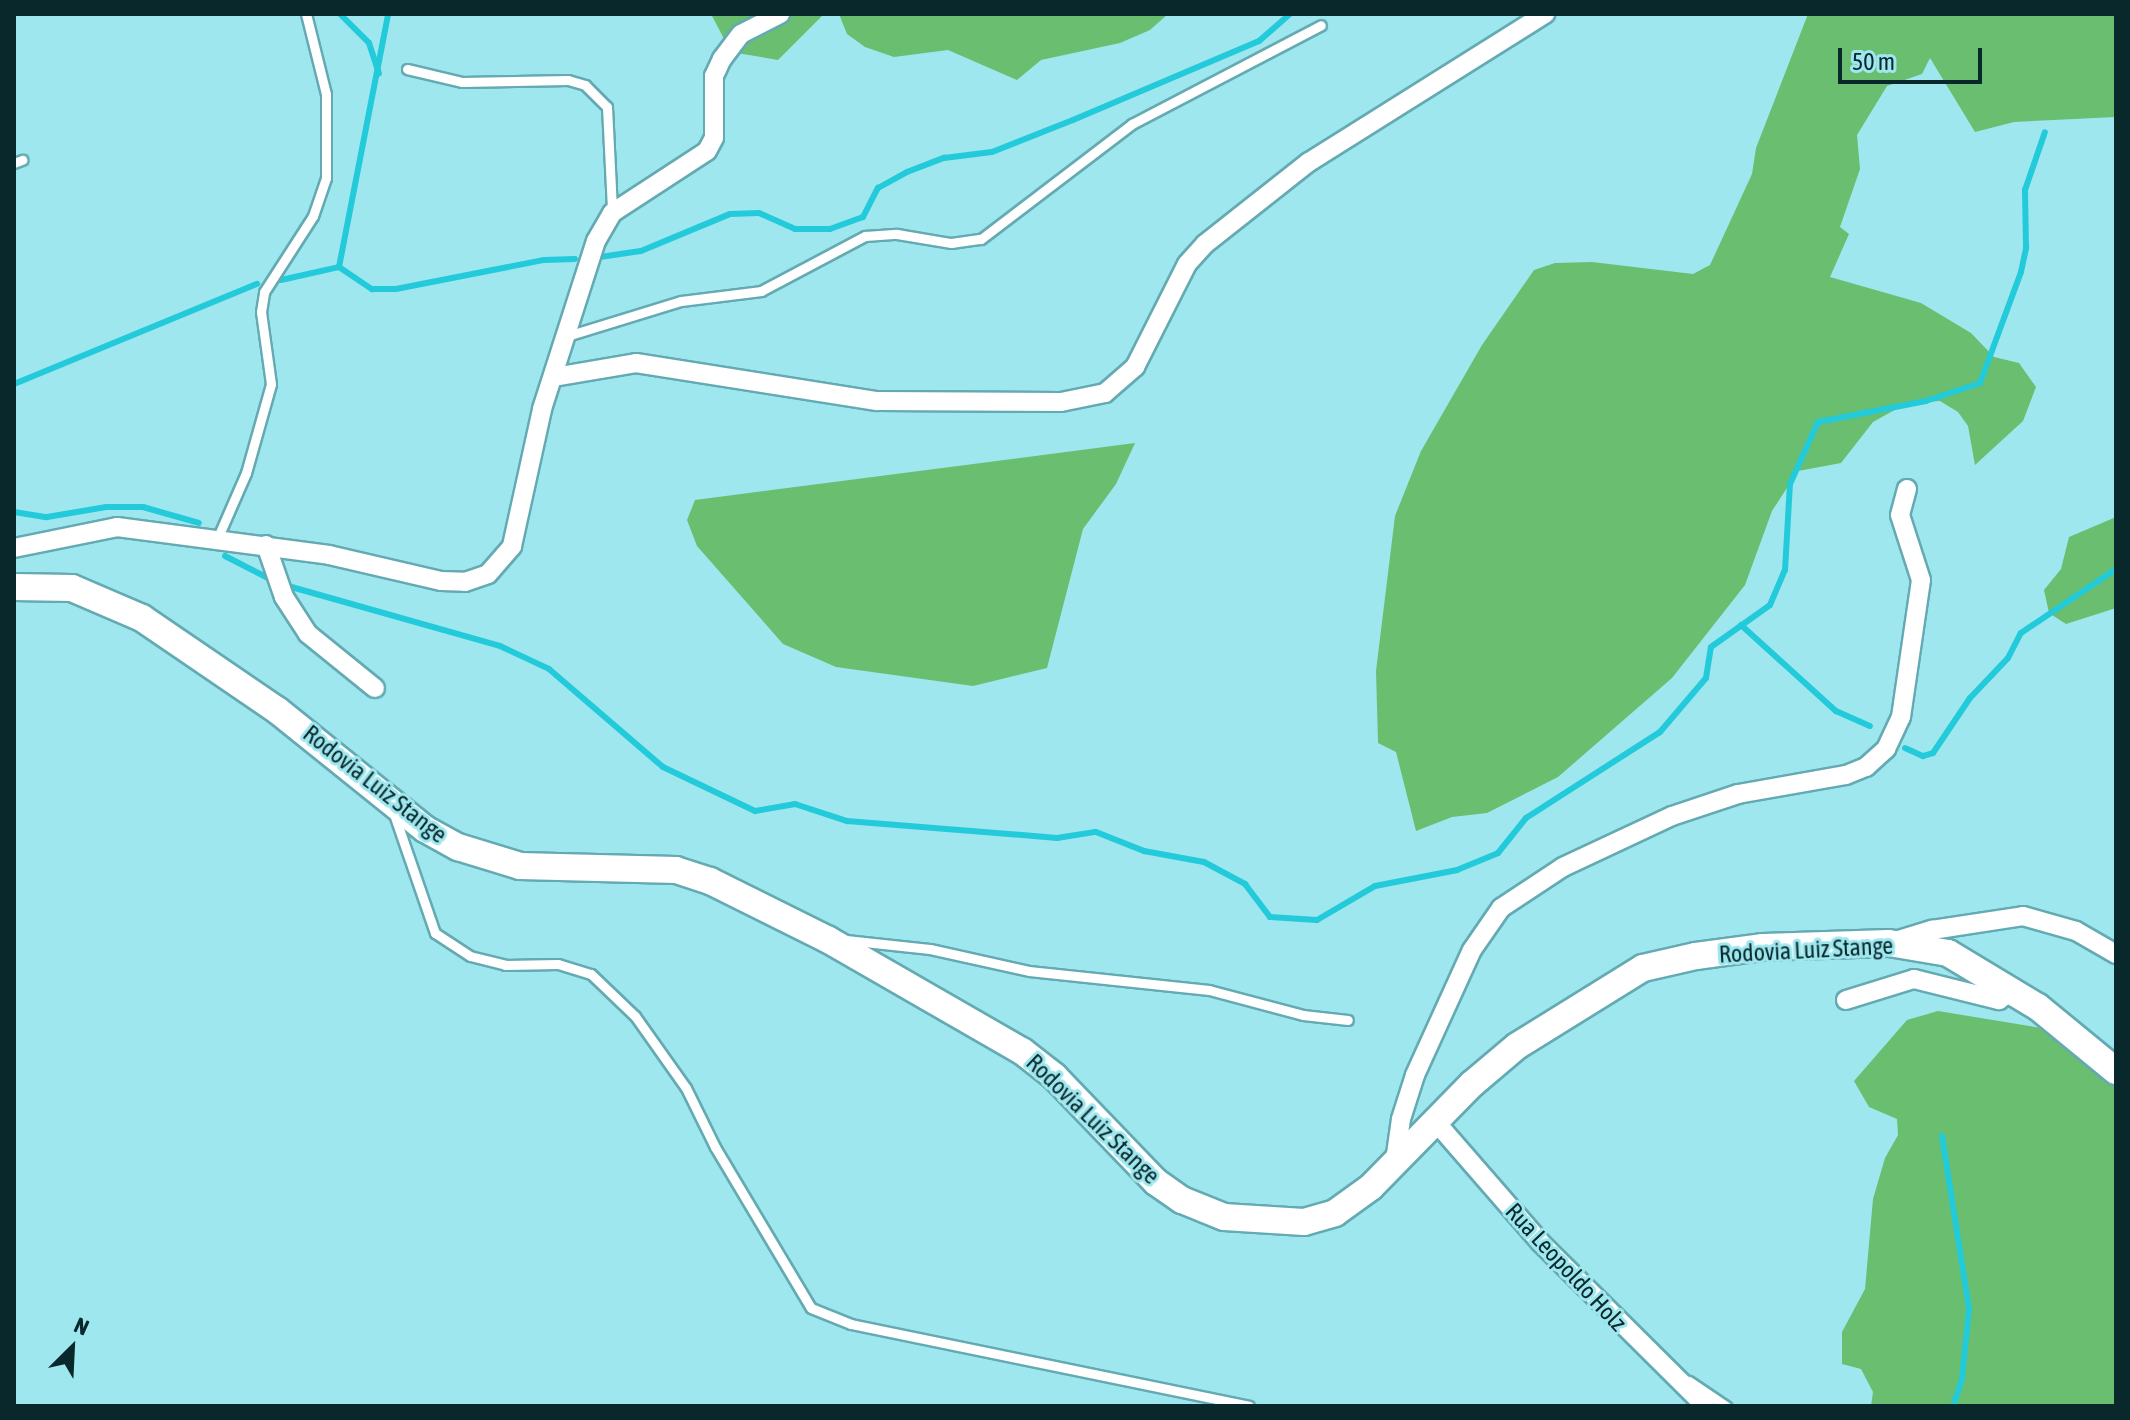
<!DOCTYPE html>
<html>
<head>
<meta charset="utf-8">
<style>
	body { margin:0 }
	#map { position:relative; width:2130px; height:1420px; overflow:hidden; background:#9fe7ef; font-family:"Asap Condensed",sans-serif }
	div>[style] { position:absolute }
	[style*='--x'] { left:calc(var(--x)*1px); top:calc(var(--y)*1px); width:calc(var(--w)*1px); rotate:calc(var(--a)*1deg) }
	.green>* { inset:0; background:#6abe6f }
	.stream>* { height:6px; margin:-3px; padding:0 3px; transform-origin:3px; border-radius:3px; background:#23cada }
	.roads { filter:drop-shadow(2px 0 #64aab2) drop-shadow(-2px 0 #64aab2) drop-shadow(0 2px #64aab2) drop-shadow(0 -2px #64aab2) }
	.lane>* { height:9px; margin:-4.5px; padding:0 4.5px; transform-origin:4.5px; border-radius:4.5px; background:#fff }
	.street>* { height:18px; margin:-9px; padding:0 9px; transform-origin:9px; border-radius:9px; background:#fff }
	.secondary>* { height:26px; margin:-13px; padding:0 13px; transform-origin:13px; border-radius:13px; background:#fff }
	span { translate:-50% -50%; white-space:nowrap; text-align:center; line-height:1.15; -webkit-text-stroke:6px #9fe7ef; paint-order:stroke }
	.street-label { font-size:24px; color:#09282b }
	.frame { position:absolute; inset:0; border:16px solid #09282b; pointer-events:none }
	.north { position:absolute; left:32px; top:1308px; width:80px; height:80px; -webkit-text-stroke:6px #9fe7ef; paint-order:stroke; rotate:24deg; font-size:22px; font-weight:700; line-height:32px; text-align:center; color:#09282b }
	.north::after { content:''; display:block; margin:auto; width:28px; height:36px; background:#09282b; clip-path:polygon(50% 0,100% 100%,50% 72%,0 100%) }
	.scale { position:absolute; left:1838px; top:48px; width:144px; height:36px; box-sizing:border-box; border:4px solid #09282b; border-top:0; padding-left:10px; font-size:24px; line-height:28px; white-space:nowrap; color:#09282b; -webkit-text-stroke:6px #9fe7ef; paint-order:stroke }
</style>
</head>
<body>
<div id="map">
	<div class="green">
		<i style="clip-path:polygon(711px 14px,824px 14px,778px 60px,731px 52px)"></i>
		<i style="clip-path:polygon(839px 14px,1168px 14px,1150px 30px,1120px 43px,1041px 60px,1017px 80px,948px 50px,894px 57px,865px 47px,847px 34px)"></i>
		<i style="clip-path:polygon(1808px 14px,2116px 14px,2116px 117px,2014px 122px,1975px 132px,1930px 58px,1922px 74px,1887px 86px,1857px 135px,1860px 169px,1840px 227px,1849px 234px,1830px 277px,1921px 303px,1971px 333px,1994px 357px,2019px 363px,2036px 387px,2023px 421px,1975px 465px,1968px 426px,1958px 412px,1940px 401px,1922px 402px,1900px 407px,1873px 422px,1841px 463px,1798px 471px,1772px 511px,1745px 585px,1672px 678px,1558px 777px,1487px 813px,1452px 817px,1416px 831px,1396px 752px,1378px 743px,1376px 671px,1395px 516px,1421px 451px,1482px 345px,1534px 270px,1555px 263px,1592px 262px,1693px 274px,1710px 265px,1752px 174px,1756px 148px)"></i>
		<i style="clip-path:polygon(1135px 443px,1116px 484px,1083px 529px,1047px 668px,973px 686px,836px 667px,783px 644px,697px 546px,687px 520px,695px 500px)"></i>
		<i style="clip-path:polygon(2116px 517px,2116px 608px,2066px 624px,2049px 613px,2044px 590px,2061px 569px,2069px 537px)"></i>
		<i style="clip-path:polygon(1938px 1011px,2054px 1030px,2116px 1088px,2116px 1406px,1871px 1406px,1873px 1392px,1861px 1369px,1842px 1364px,1842px 1332px,1865px 1289px,1873px 1199px,1885px 1158px,1898px 1135px,1897px 1119px,1869px 1107px,1854px 1081px,1907px 1020px)"></i>
	</div>
	<div class="stream">
		<i style="--x:340;--y:14;--w:41;--a:45"></i>
		<i style="--x:369;--y:43;--w:32;--a:72"></i>
		<i style="--x:600;--y:257;--w:41;--a:-8.3"></i>
		<i style="--x:641;--y:251;--w:96;--a:-22.6"></i>
		<i style="--x:730;--y:214;--w:29;--a:-2"></i>
		<i style="--x:759;--y:213;--w:39;--a:24"></i>
		<i style="--x:795;--y:229;--w:35;--a:0"></i>
		<i style="--x:830;--y:229;--w:35;--a:-20"></i>
		<i style="--x:863;--y:217;--w:33;--a:-63"></i>
		<i style="--x:878;--y:188;--w:33;--a:-29"></i>
		<i style="--x:907;--y:172;--w:40;--a:-21"></i>
		<i style="--x:944;--y:158;--w:48;--a:-7.1"></i>
		<i style="--x:992;--y:152;--w:87;--a:-21.6"></i>
		<i style="--x:1073;--y:120;--w:202;--a:-23"></i>
		<i style="--x:1259;--y:41;--w:41;--a:-41.1"></i>
		<i style="--x:339;--y:267;--w:258;--a:-79"></i>
		<i style="--x:281;--y:280;--w:59;--a:-12.6"></i>
		<i style="--x:339;--y:267;--w:40;--a:34"></i>
		<i style="--x:372;--y:289;--w:24;--a:0"></i>
		<i style="--x:396;--y:289;--w:151;--a:-11.1"></i>
		<i style="--x:544;--y:260;--w:31;--a:-2"></i>
		<i style="--x:14;--y:384;--w:263;--a:-22.4"></i>
		<i style="--x:14;--y:512;--w:33;--a:9"></i>
		<i style="--x:47;--y:517;--w:60;--a:-9.6"></i>
		<i style="--x:106;--y:507;--w:37;--a:0"></i>
		<i style="--x:143;--y:507;--w:58;--a:15.9"></i>
		<i style="--x:225;--y:556;--w:51;--a:27.1"></i>
		<i style="--x:288;--y:586;--w:220;--a:15.8"></i>
		<i style="--x:500;--y:646;--w:54;--a:25.1"></i>
		<i style="--x:549;--y:669;--w:150;--a:40.7"></i>
		<i style="--x:663;--y:767;--w:102;--a:25.6"></i>
		<i style="--x:755;--y:811;--w:41;--a:-9.9"></i>
		<i style="--x:795;--y:804;--w:55;--a:18.1"></i>
		<i style="--x:847;--y:821;--w:211;--a:4.6"></i>
		<i style="--x:1057;--y:838;--w:39;--a:-9"></i>
		<i style="--x:1096;--y:832;--w:52;--a:21.6"></i>
		<i style="--x:1144;--y:851;--w:61;--a:10.4"></i>
		<i style="--x:1204;--y:862;--w:47;--a:28.2"></i>
		<i style="--x:1245;--y:884;--w:41;--a:52.9"></i>
		<i style="--x:1270;--y:917;--w:47;--a:3.7"></i>
		<i style="--x:1317;--y:920;--w:67;--a:-30.4"></i>
		<i style="--x:1375;--y:886;--w:84;--a:-11"></i>
		<i style="--x:1457;--y:870;--w:44;--a:-22.5"></i>
		<i style="--x:1498;--y:853;--w:45;--a:-51.3"></i>
		<i style="--x:1526;--y:818;--w:159;--a:-32.7"></i>
		<i style="--x:1660;--y:732;--w:71;--a:-49.6"></i>
		<i style="--x:1706;--y:678;--w:31;--a:-81"></i>
		<i style="--x:1711;--y:647;--w:72;--a:-35.4"></i>
		<i style="--x:1770;--y:605;--w:38;--a:-67"></i>
		<i style="--x:1785;--y:570;--w:86;--a:-86.7"></i>
		<i style="--x:1790;--y:484;--w:68;--a:-65.7"></i>
		<i style="--x:1818;--y:422;--w:110;--a:-11"></i>
		<i style="--x:1926;--y:401;--w:57;--a:-18.4"></i>
		<i style="--x:1980;--y:383;--w:118;--a:-69.7"></i>
		<i style="--x:2021;--y:272;--w:25;--a:-78"></i>
		<i style="--x:2026;--y:248;--w:58;--a:-91"></i>
		<i style="--x:2025;--y:190;--w:61;--a:-71"></i>
		<i style="--x:1741;--y:625;--w:128;--a:42.2"></i>
		<i style="--x:1836;--y:711;--w:37;--a:24"></i>
		<i style="--x:1905;--y:748;--w:20;--a:24"></i>
		<i style="--x:1923;--y:756;--w:10;--a:-17"></i>
		<i style="--x:1933;--y:753;--w:66;--a:-56.1"></i>
		<i style="--x:1970;--y:698;--w:55;--a:-46.5"></i>
		<i style="--x:2008;--y:658;--w:28;--a:-63"></i>
		<i style="--x:2021;--y:633;--w:115;--a:-34"></i>
		<i style="--x:1942;--y:1136;--w:175;--a:81.1"></i>
		<i style="--x:1969;--y:1309;--w:70;--a:95.7"></i>
		<i style="--x:1962;--y:1379;--w:28;--a:108"></i>
	</div>
	<div class="roads">
		<div class="lane">
			<i style="--x:407;--y:69;--w:57;--a:13.3"></i>
			<i style="--x:462;--y:82;--w:106;--a:-1.1"></i>
			<i style="--x:568;--y:80;--w:18;--a:16"></i>
			<i style="--x:585;--y:85;--w:31;--a:45"></i>
			<i style="--x:607;--y:107;--w:104;--a:87.2"></i>
			<i style="--x:14;--y:163;--w:9;--a:-21"></i>
			<i style="--x:567;--y:336;--w:119;--a:-17.1"></i>
			<i style="--x:681;--y:301;--w:81;--a:-7.1"></i>
			<i style="--x:761;--y:291;--w:118;--a:-27.9"></i>
			<i style="--x:865;--y:236;--w:32;--a:-4"></i>
			<i style="--x:897;--y:234;--w:55;--a:9.5"></i>
			<i style="--x:951;--y:243;--w:30;--a:-8"></i>
			<i style="--x:981;--y:239;--w:190;--a:-37.3"></i>
			<i style="--x:1132;--y:124;--w:213;--a:-27.6"></i>
			<i style="--x:218;--y:537;--w:70;--a:-66.4"></i>
			<i style="--x:246;--y:473;--w:92;--a:-74.3"></i>
			<i style="--x:271;--y:384;--w:73;--a:-97.9"></i>
			<i style="--x:261;--y:312;--w:20;--a:-81"></i>
			<i style="--x:264;--y:292;--w:90;--a:-57.2"></i>
			<i style="--x:313;--y:216;--w:40;--a:-71.1"></i>
			<i style="--x:326;--y:178;--w:84;--a:-90"></i>
			<i style="--x:326;--y:94;--w:82;--a:-104"></i>
			<i style="--x:394;--y:814;--w:126;--a:71"></i>
			<i style="--x:435;--y:933;--w:42;--a:33.3"></i>
			<i style="--x:470;--y:956;--w:36;--a:14"></i>
			<i style="--x:505;--y:965;--w:53;--a:-1.1"></i>
			<i style="--x:558;--y:964;--w:34;--a:17"></i>
			<i style="--x:591;--y:974;--w:61;--a:43.7"></i>
			<i style="--x:635;--y:1016;--w:88;--a:54.7"></i>
			<i style="--x:686;--y:1088;--w:66;--a:63.8"></i>
			<i style="--x:715;--y:1147;--w:187;--a:59.2"></i>
			<i style="--x:811;--y:1308;--w:43;--a:21.8"></i>
			<i style="--x:851;--y:1324;--w:406;--a:11.6"></i>
			<i style="--x:846;--y:940;--w:84;--a:6.1"></i>
			<i style="--x:930;--y:949;--w:101;--a:12.5"></i>
			<i style="--x:1029;--y:971;--w:181;--a:6"></i>
			<i style="--x:1209;--y:990;--w:97;--a:14.9"></i>
			<i style="--x:1303;--y:1015;--w:45;--a:6.3"></i>
			<i style="--x:1689;--y:1381;--w:45;--a:34"></i>
		</div>
		<div class="street">
			<i style="--x:554;--y:377;--w:83;--a:-9.7"></i>
			<i style="--x:636;--y:363;--w:244;--a:9"></i>
			<i style="--x:877;--y:401;--w:184;--a:0.3"></i>
			<i style="--x:1061;--y:402;--w:45;--a:-11.6"></i>
			<i style="--x:1105;--y:393;--w:40;--a:-41"></i>
			<i style="--x:1135;--y:367;--w:115;--a:-63.2"></i>
			<i style="--x:1187;--y:264;--w:27;--a:-48"></i>
			<i style="--x:1205;--y:244;--w:132;--a:-38.3"></i>
			<i style="--x:1309;--y:162;--w:279;--a:-32.1"></i>
			<i style="--x:266;--y:545;--w:55;--a:70.9"></i>
			<i style="--x:284;--y:597;--w:44;--a:57"></i>
			<i style="--x:308;--y:634;--w:86;--a:38.9"></i>
			<i style="--x:14;--y:548;--w:105;--a:-11.5"></i>
			<i style="--x:117;--y:527;--w:214;--a:7.5"></i>
			<i style="--x:329;--y:555;--w:115;--a:13.1"></i>
			<i style="--x:441;--y:581;--w:24;--a:2"></i>
			<i style="--x:465;--y:582;--w:24;--a:-19"></i>
			<i style="--x:488;--y:574;--w:37;--a:-49"></i>
			<i style="--x:512;--y:546;--w:140;--a:-77.6"></i>
			<i style="--x:542;--y:409;--w:176;--a:-72.2"></i>
			<i style="--x:596;--y:241;--w:32;--a:-60"></i>
			<i style="--x:612;--y:213;--w:113;--a:-33.1"></i>
			<i style="--x:707;--y:151;--w:15;--a:-62"></i>
			<i style="--x:714;--y:138;--w:62;--a:-90"></i>
			<i style="--x:714;--y:76;--w:19;--a:-65"></i>
			<i style="--x:722;--y:59;--w:31;--a:-53"></i>
			<i style="--x:741;--y:34;--w:44;--a:-27.1"></i>
			<i style="--x:1895;--y:941;--w:39;--a:-17"></i>
			<i style="--x:1932;--y:930;--w:92;--a:-8.7"></i>
			<i style="--x:2023;--y:916;--w:55;--a:15.8"></i>
			<i style="--x:2076;--y:931;--w:46;--a:29.9"></i>
			<i style="--x:1846;--y:1000;--w:71;--a:-17.2"></i>
			<i style="--x:1914;--y:979;--w:88;--a:13.9"></i>
			<i style="--x:1999;--y:1000;--w:17;--a:-36"></i>
			<i style="--x:1435;--y:1121;--w:160;--a:49"></i>
			<i style="--x:1540;--y:1242;--w:233;--a:44.8"></i>
			<i style="--x:1395;--y:1161;--w:42;--a:-81.9"></i>
			<i style="--x:1401;--y:1119;--w:46;--a:-72.3"></i>
			<i style="--x:1415;--y:1075;--w:137;--a:-65.5"></i>
			<i style="--x:1472;--y:950;--w:51;--a:-55.4"></i>
			<i style="--x:1501;--y:908;--w:74;--a:-33.5"></i>
			<i style="--x:1563;--y:867;--w:120;--a:-25.1"></i>
			<i style="--x:1672;--y:816;--w:70;--a:-18.4"></i>
			<i style="--x:1738;--y:794;--w:110;--a:-10"></i>
			<i style="--x:1846;--y:775;--w:22;--a:-22"></i>
			<i style="--x:1866;--y:767;--w:27;--a:-42"></i>
			<i style="--x:1886;--y:749;--w:35;--a:-65"></i>
			<i style="--x:1901;--y:717;--w:138;--a:-81.7"></i>
			<i style="--x:1921;--y:580;--w:68;--a:-107.9"></i>
			<i style="--x:1900;--y:515;--w:27;--a:-75"></i>
		</div>
		<div class="secondary">
			<i style="--x:14;--y:587;--w:58;--a:1"></i>
			<i style="--x:72;--y:588;--w:76;--a:23.2"></i>
			<i style="--x:142;--y:618;--w:163;--a:34.3"></i>
			<i style="--x:277;--y:710;--w:190;--a:38.8"></i>
			<i style="--x:425;--y:829;--w:38;--a:29"></i>
			<i style="--x:458;--y:847;--w:65;--a:17"></i>
			<i style="--x:520;--y:866;--w:156;--a:1.5"></i>
			<i style="--x:676;--y:870;--w:36;--a:18"></i>
			<i style="--x:710;--y:881;--w:131;--a:26.4"></i>
			<i style="--x:827;--y:939;--w:225;--a:29.9"></i>
			<i style="--x:1022;--y:1051;--w:41;--a:38"></i>
			<i style="--x:1054;--y:1076;--w:147;--a:46.1"></i>
			<i style="--x:1156;--y:1182;--w:32;--a:35"></i>
			<i style="--x:1182;--y:1200;--w:45;--a:22"></i>
			<i style="--x:1224;--y:1217;--w:80;--a:3.6"></i>
			<i style="--x:1304;--y:1222;--w:32;--a:-16"></i>
			<i style="--x:1335;--y:1213;--w:44;--a:-35.8"></i>
			<i style="--x:1371;--y:1187;--w:144;--a:-45.6"></i>
			<i style="--x:1472;--y:1084;--w:59;--a:-40.2"></i>
			<i style="--x:1517;--y:1046;--w:148;--a:-31.8"></i>
			<i style="--x:1643;--y:968;--w:54;--a:-12.8"></i>
			<i style="--x:1696;--y:956;--w:68;--a:-7.7"></i>
			<i style="--x:1763;--y:947;--w:126;--a:-1.8"></i>
			<i style="--x:1889;--y:943;--w:60;--a:9.6"></i>
			<i style="--x:1948;--y:953;--w:105;--a:31"></i>
			<i style="--x:2038;--y:1007;--w:101;--a:39.4"></i>
		</div>
	</div>
	<div class="street-label">
		<span style="left:375px;top:784px;rotate:38deg">Rodovia Luiz Stange</span>
		<span style="left:1806px;top:950px;rotate:-3deg">Rodovia Luiz Stange</span>
		<span style="left:1093px;top:1119px;rotate:44deg">Rodovia Luiz Stange</span>
		<span style="left:1566px;top:1267px;rotate:47deg">Rua Leopoldo Holz</span>
	</div>
	<div class="frame"></div>
	<div class="north">N</div>
	<div class="scale">50 m</div>
</div>
</body>
</html>
